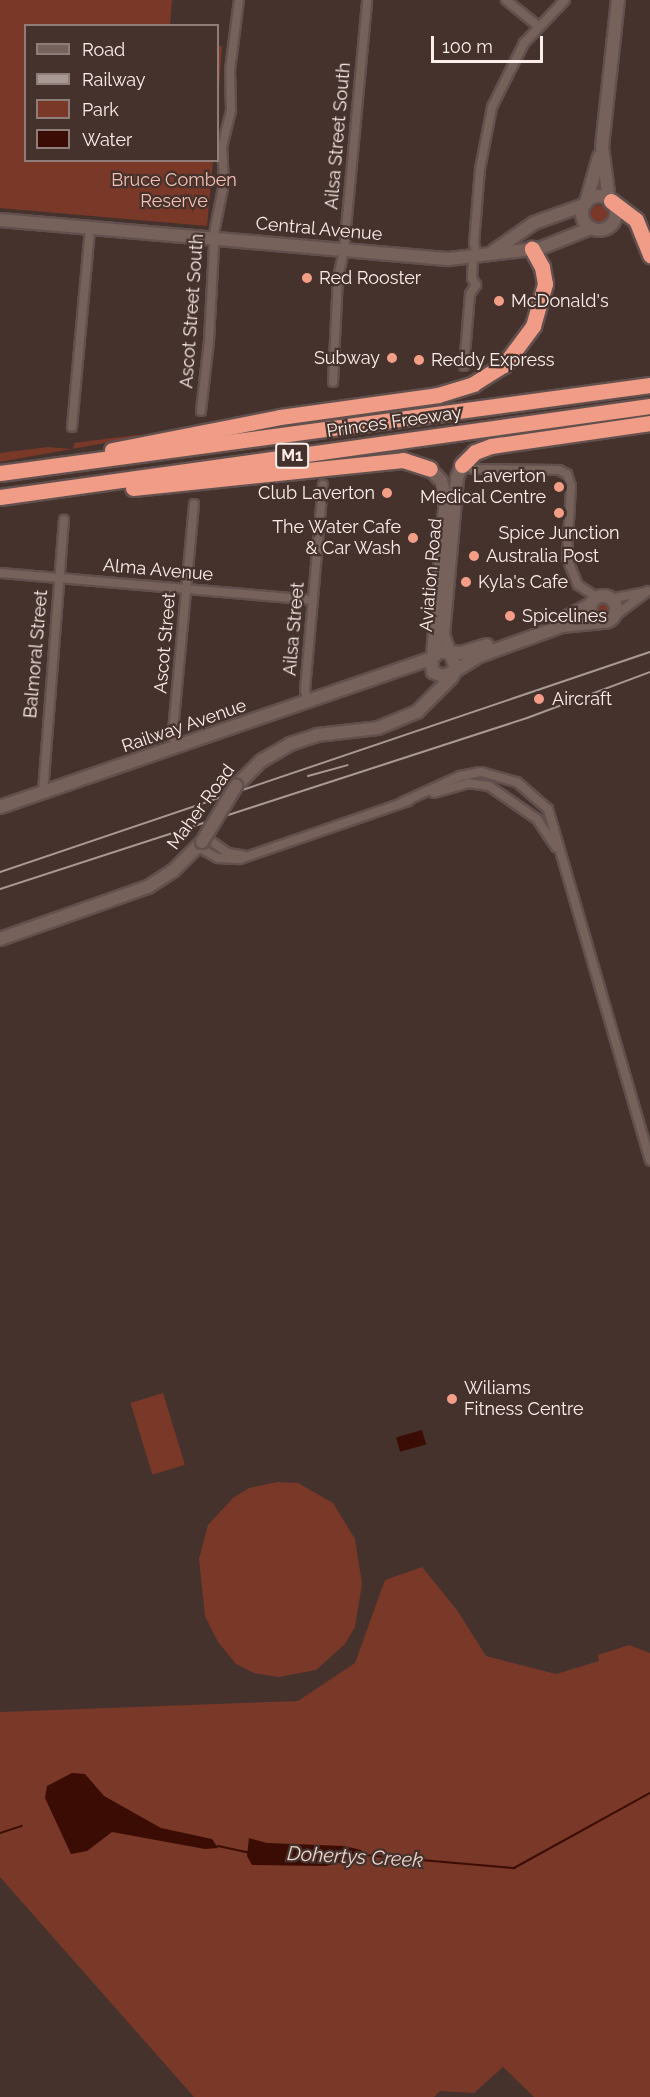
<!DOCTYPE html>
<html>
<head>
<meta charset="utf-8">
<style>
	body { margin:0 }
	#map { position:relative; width:650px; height:2097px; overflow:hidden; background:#45322d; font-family:Raleway,sans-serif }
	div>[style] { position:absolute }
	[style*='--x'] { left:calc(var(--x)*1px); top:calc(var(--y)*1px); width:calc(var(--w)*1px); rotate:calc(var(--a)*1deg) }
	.green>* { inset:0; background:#793828; transform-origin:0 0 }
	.round { border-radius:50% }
	.water>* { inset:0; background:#3b0c03; transform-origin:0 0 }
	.stream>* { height:2px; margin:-1px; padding:0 1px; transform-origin:1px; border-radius:1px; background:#3b0c03 }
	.roads { filter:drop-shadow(2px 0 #61504d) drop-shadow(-2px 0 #61504d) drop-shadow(0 2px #61504d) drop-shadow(0 -2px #61504d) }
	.street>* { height:8px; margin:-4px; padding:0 4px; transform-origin:4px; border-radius:4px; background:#76615b }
	.secondary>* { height:12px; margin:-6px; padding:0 6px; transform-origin:6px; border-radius:6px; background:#76615b }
	.secondary>.ring { margin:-6px; padding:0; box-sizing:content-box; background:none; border:12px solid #76615b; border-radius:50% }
	.highway>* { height:15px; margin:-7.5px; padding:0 7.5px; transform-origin:7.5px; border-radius:7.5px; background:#f09c87 }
	.rail>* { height:2px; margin:-1px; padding:0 1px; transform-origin:1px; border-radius:1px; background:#a99995 }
	.bridges { filter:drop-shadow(2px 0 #61504d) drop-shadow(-2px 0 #61504d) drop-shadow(0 2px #61504d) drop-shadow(0 -2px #61504d) }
	.secondary-bridge>* { height:12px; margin:-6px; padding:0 6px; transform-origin:6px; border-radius:6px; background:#76615b }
	.dots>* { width:16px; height:16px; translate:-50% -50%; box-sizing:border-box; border:3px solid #45322d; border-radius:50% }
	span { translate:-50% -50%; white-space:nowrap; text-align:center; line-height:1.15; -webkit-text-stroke:4.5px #45322d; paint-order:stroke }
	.shield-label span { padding:2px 4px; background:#45322d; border:2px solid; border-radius:4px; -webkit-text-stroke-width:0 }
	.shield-label { font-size:16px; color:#fbeeeb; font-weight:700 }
	.street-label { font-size:18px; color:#fbeeeb }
	.park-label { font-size:18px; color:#f4c1b3 }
	.poi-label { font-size:18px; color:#fbeeeb }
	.left { translate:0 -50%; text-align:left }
	.right { translate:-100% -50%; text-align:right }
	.water-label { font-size:20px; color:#edd3cc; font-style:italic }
	.legend { position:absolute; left:24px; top:24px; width:195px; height:138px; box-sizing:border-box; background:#45322d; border:2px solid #8e7d79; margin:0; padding:8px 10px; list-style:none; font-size:18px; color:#fbeeeb }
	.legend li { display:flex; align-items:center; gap:12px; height:30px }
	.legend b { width:30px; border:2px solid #8e7d79 }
	.scale { position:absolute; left:431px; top:36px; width:112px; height:27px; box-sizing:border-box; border:3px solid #fbeeeb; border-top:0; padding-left:8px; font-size:18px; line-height:21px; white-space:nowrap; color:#fbeeeb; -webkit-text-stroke:4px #45322d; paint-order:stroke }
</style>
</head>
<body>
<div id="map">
	<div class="green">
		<i style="clip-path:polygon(0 0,172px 0,170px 25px,26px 26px,26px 160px,213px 161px,207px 226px,0 208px)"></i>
		<i style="clip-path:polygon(218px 46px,222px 46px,218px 104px)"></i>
		<i class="round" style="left:590px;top:205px;width:18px;height:18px"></i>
		<i style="clip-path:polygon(136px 435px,149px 435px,0 462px,0 453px,48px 447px,73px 449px,74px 443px)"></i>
		<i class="round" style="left:597px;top:602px;width:14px;height:14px"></i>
		<i style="left:163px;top:1393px;width:75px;height:34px;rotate:73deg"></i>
		<i style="clip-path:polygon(277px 1482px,298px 1483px,333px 1503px,355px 1539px,362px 1584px,355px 1627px,345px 1644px,316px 1670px,279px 1677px,254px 1673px,236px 1664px,218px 1642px,205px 1616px,199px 1559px,208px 1525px,233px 1498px,249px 1488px)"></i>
		<i style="clip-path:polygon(422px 1567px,457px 1610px,486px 1656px,556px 1674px,599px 1661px,598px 1655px,629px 1645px,650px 1653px,650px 2097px,534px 2097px,503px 2067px,474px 2093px,440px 2091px,434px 2097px,194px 2097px,0 1877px,0 1712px,298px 1701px,355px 1663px,385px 1580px)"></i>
	</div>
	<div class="water">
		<i style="left:422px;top:1430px;width:15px;height:27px;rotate:74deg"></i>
		<i style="clip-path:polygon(72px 1773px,85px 1774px,104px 1796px,161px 1828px,212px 1839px,218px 1848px,205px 1849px,112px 1832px,87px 1851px,71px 1854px,45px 1798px,47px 1786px)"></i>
		<i style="clip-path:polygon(249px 1838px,267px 1843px,344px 1846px,361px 1850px,366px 1856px,326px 1866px,252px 1865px,247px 1856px)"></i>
	</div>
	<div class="stream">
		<i style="--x:0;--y:1833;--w:23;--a:-18"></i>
		<i style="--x:218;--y:1846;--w:30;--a:12"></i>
		<i style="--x:364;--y:1855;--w:151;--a:5"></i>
		<i style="--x:514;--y:1868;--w:155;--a:-28.9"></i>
	</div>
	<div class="roads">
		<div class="street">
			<i style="--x:506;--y:0;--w:41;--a:39.1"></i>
			<i style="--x:477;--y:257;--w:14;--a:-102"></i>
			<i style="--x:474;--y:243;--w:74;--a:-85.4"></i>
			<i style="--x:480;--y:169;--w:63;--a:-79"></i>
			<i style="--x:492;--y:107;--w:72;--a:-63.4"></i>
			<i style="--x:524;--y:43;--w:59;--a:-46.4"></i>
			<i style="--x:464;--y:366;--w:72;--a:-85.2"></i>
			<i style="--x:470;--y:294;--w:11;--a:-56"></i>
			<i style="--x:476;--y:285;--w:8;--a:-120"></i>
			<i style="--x:472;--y:278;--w:20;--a:-87"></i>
			<i style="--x:333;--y:382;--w:105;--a:-87.3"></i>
			<i style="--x:338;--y:277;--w:28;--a:-77"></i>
			<i style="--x:344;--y:250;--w:251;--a:-84.7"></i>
			<i style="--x:201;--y:411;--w:70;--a:-83.5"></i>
			<i style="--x:209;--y:341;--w:113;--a:-87"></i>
			<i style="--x:215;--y:228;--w:46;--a:-78.7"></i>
			<i style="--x:224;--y:183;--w:36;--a:-93"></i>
			<i style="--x:222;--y:147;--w:38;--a:-76"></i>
			<i style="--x:231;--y:110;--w:40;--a:-91.4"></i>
			<i style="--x:230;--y:70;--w:71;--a:-82.7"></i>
			<i style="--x:72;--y:427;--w:200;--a:-84.8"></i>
			<i style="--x:462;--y:465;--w:12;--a:20"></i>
			<i style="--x:473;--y:469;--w:86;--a:0.7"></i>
			<i style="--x:559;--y:470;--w:9;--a:27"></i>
			<i style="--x:567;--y:474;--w:13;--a:72"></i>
			<i style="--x:571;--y:486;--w:72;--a:93.2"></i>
			<i style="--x:567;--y:558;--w:29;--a:68"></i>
			<i style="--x:578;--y:585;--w:17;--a:33"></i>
			<i style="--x:0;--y:573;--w:314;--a:4.9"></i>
			<i style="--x:610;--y:599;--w:36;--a:-11"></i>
			<i style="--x:612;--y:618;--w:45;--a:-36.9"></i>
			<i style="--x:308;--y:703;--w:13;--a:-103"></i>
			<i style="--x:305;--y:690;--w:206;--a:-85"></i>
			<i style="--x:175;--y:748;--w:17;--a:-97"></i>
			<i style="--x:173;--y:731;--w:228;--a:-84.7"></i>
			<i style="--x:43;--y:792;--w:273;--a:-85.6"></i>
			<i style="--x:434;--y:793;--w:35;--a:-16"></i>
			<i style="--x:468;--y:783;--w:21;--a:8"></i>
			<i style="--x:489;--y:786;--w:58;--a:34.5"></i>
			<i style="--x:537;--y:819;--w:34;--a:56"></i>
			<i style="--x:403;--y:802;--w:63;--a:-24.5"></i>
			<i style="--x:460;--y:776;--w:21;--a:-11"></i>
			<i style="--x:481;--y:772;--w:37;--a:16"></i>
			<i style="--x:517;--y:782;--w:41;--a:41.1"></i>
			<i style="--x:548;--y:809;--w:366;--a:73.8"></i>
			<i style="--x:205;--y:837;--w:28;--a:35"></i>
			<i style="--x:228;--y:853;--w:15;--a:8"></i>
			<i style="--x:198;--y:847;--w:23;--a:29"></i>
			<i style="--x:218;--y:858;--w:22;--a:3"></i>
			<i style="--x:240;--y:859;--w:178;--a:-19"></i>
		</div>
		<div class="secondary">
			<i class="ring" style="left:582px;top:196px;width:22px;height:22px"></i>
			<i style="--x:609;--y:200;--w:53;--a:-97.5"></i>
			<i style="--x:602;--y:147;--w:148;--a:-83.8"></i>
			<i style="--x:586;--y:203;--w:48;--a:-74.2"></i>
			<i style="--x:0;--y:220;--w:451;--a:5"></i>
			<i style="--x:449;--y:259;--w:93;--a:-6.8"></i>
			<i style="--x:541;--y:248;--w:54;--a:-21.8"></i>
			<i style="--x:494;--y:251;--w:49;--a:-35"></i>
			<i style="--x:534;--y:223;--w:53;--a:-19.8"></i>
			<i style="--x:430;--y:469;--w:16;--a:47"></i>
			<i style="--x:441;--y:481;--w:18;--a:74"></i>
			<i style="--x:446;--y:498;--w:160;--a:94.7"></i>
			<i class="ring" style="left:590px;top:596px;width:14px;height:14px"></i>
			<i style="--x:563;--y:619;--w:32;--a:-28"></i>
			<i style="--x:449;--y:651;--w:17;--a:-111"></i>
			<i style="--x:443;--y:635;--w:158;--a:-84.9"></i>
			<i style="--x:457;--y:478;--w:14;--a:-69"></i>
			<i style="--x:450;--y:652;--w:11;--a:5"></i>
			<i style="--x:461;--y:653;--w:27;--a:-17"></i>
			<i style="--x:455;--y:671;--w:28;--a:-32"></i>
			<i style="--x:479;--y:656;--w:88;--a:-19.9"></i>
			<i style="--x:562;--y:626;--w:41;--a:-5.6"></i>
			<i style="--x:236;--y:786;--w:35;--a:-45"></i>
			<i style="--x:261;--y:761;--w:34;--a:-30"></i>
			<i style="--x:290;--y:744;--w:28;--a:-18"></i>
			<i style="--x:317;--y:735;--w:61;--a:-6.5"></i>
			<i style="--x:378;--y:728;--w:42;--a:-22.3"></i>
			<i style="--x:417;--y:712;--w:48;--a:-45"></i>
			<i style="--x:451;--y:678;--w:10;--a:-61"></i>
			<i style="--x:456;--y:669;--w:18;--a:-109"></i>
			<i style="--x:450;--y:652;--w:12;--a:180"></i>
			<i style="--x:438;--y:652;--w:11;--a:131"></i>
			<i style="--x:431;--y:660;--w:12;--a:81"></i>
			<i style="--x:433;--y:672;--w:10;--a:24"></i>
			<i style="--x:442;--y:676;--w:13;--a:-18"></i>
			<i style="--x:0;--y:807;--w:457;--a:-19"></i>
			<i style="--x:0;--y:939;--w:157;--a:-19.4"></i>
			<i style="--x:148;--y:887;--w:30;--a:-33"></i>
			<i style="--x:173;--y:871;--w:41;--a:-45"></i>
		</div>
		<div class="highway">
			<i style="--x:611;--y:201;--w:31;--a:37"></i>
			<i style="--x:636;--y:220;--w:38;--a:68"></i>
			<i style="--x:112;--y:450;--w:171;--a:-11.1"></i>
			<i style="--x:280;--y:417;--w:160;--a:-7.9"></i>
			<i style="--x:438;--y:395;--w:37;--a:-17"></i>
			<i style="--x:473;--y:384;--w:36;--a:-32"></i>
			<i style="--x:504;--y:365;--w:49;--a:-53.4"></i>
			<i style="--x:533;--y:326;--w:44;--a:-74.1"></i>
			<i style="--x:545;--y:284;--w:17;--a:-100"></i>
			<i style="--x:542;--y:267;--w:21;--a:-119"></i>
			<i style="--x:462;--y:465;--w:18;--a:-45"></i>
			<i style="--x:475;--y:452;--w:17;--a:-21"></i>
			<i style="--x:491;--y:446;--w:161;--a:-8.2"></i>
			<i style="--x:0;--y:473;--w:656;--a:-7.71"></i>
			<i style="--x:133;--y:488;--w:271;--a:-5.9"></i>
			<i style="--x:403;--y:460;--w:28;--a:18"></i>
			<i style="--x:0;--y:497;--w:656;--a:-7.97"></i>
		</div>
	</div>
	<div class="rail">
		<i style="--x:308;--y:776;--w:41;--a:-15.4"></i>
		<i style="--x:0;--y:872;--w:686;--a:-18.7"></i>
		<i style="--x:0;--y:889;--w:554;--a:-17.98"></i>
		<i style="--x:527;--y:718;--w:131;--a:-20.5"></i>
	</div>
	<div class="bridges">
		<div class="secondary-bridge">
			<i style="--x:202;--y:842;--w:66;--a:-58.7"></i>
		</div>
	</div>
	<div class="dots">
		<i style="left:307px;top:278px;background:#f49e88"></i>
		<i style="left:499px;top:301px;background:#f49e88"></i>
		<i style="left:392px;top:358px;background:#f49e88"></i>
		<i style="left:419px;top:360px;background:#f49e88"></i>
		<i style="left:559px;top:487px;background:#f49e88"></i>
		<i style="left:387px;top:493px;background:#f49e88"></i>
		<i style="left:559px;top:513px;background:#f49e88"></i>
		<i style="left:413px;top:538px;background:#f49e88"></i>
		<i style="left:474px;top:556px;background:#f49e88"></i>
		<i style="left:466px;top:582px;background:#f49e88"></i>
		<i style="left:510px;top:616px;background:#f49e88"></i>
		<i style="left:539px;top:699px;background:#f49e88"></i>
		<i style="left:452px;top:1399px;background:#f49e88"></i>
	</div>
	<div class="shield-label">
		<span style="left:292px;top:456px">M1</span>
	</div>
	<div class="street-label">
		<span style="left:338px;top:136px;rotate:-85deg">Ailsa Street South</span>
		<span style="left:319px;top:229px;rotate:5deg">Central Avenue</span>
		<span style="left:192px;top:311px;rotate:-86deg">Ascot Street South</span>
		<span style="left:394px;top:422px;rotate:-8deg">Princes Freeway</span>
		<span style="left:158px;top:570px;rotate:5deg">Alma Avenue</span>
		<span style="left:431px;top:575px;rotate:-85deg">Aviation Road</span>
		<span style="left:294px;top:629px;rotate:-85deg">Ailsa Street</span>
		<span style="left:165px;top:643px;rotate:-85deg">Ascot Street</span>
		<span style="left:36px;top:654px;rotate:-85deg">Balmoral Street</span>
		<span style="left:184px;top:726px;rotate:-19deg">Railway Avenue</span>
		<span style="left:201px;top:807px;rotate:-54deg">Maher Road</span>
	</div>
	<div class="park-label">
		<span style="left:174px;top:191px">Bruce Comben<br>Reserve</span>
	</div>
	<div class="poi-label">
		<span class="left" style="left:319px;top:278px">Red Rooster</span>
		<span class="left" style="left:511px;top:301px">McDonald's</span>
		<span class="right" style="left:380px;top:358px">Subway</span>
		<span class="left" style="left:431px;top:360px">Reddy Express</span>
		<span class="right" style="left:546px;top:487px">Laverton<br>Medical Centre</span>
		<span class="right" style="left:375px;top:493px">Club Laverton</span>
		<span class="right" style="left:401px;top:538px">The Water Cafe<br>&amp; Car Wash</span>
		<span style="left:559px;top:533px">Spice Junction</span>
		<span class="left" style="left:486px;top:556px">Australia Post</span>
		<span class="left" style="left:478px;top:582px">Kyla's Cafe</span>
		<span class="left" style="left:522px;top:616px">Spicelines</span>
		<span class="left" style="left:552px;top:699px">Aircraft</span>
		<span class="left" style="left:464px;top:1399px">Wiliams<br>Fitness Centre</span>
	</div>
	<div class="water-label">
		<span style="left:355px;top:1857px;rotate:3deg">Dohertys Creek</span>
	</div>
	<ul class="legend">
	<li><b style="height:8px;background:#76615b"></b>Road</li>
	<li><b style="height:8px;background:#a99995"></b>Railway</li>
	<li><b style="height:16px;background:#793828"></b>Park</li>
	<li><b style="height:16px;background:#3b0c03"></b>Water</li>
	</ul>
	<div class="scale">100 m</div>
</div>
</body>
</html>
